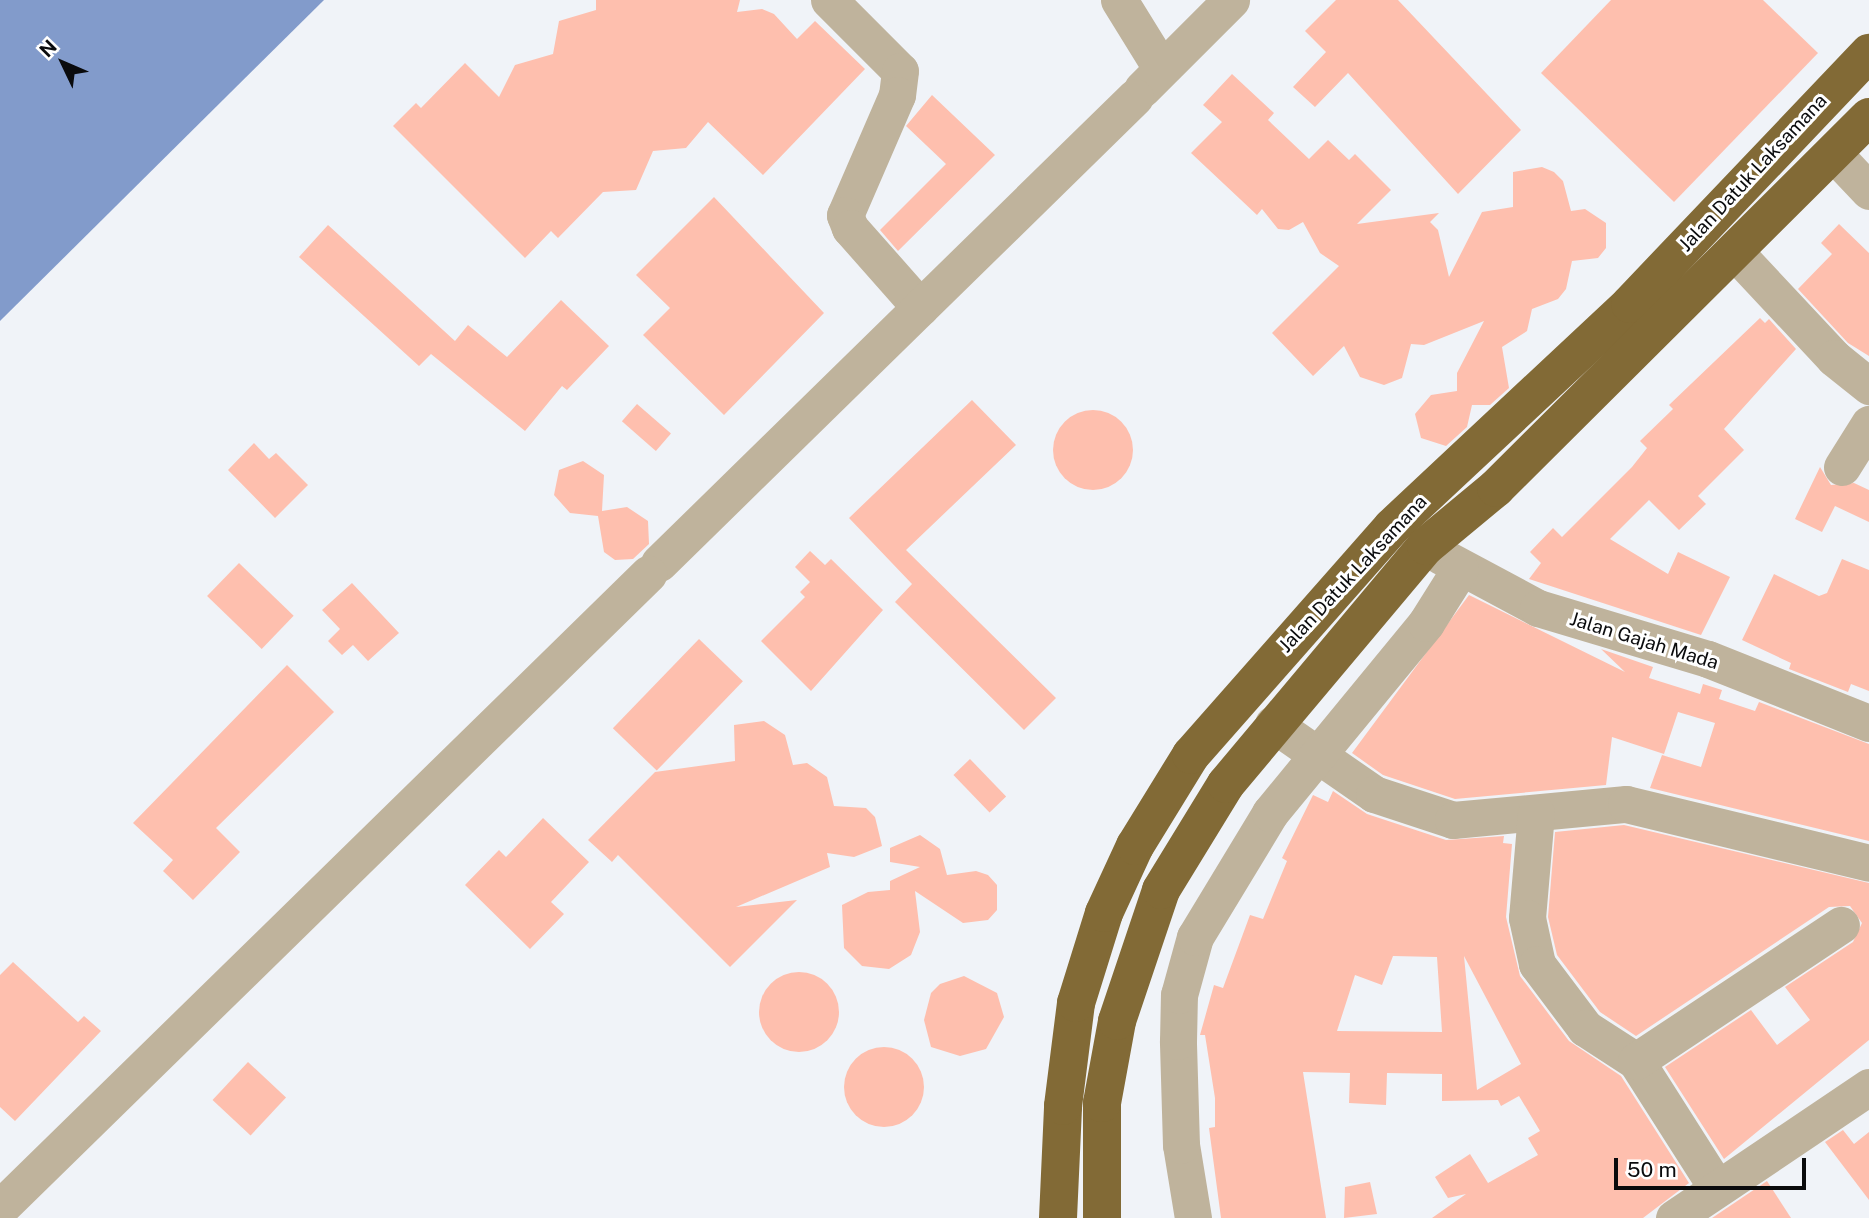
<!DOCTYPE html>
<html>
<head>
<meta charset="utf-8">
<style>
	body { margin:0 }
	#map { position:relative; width:1869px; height:1218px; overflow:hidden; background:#f0f3f8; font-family:"Public Sans",sans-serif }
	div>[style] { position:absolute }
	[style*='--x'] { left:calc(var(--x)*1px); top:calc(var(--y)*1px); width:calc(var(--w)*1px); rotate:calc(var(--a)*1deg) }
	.water>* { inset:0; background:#829bcb }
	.building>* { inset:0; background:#febfae; transform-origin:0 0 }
	.round { border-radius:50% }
	.minor>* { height:37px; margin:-18.5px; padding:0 18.5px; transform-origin:18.5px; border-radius:18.5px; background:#bfb39c }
	.highway>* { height:38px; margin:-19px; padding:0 19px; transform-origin:19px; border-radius:19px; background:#826a36 }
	span { translate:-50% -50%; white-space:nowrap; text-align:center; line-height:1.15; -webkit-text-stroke:6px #fff; paint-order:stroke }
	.street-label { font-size:19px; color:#0a0b0d }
	.north { position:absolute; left:28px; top:28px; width:70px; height:70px; -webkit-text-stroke:5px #fff; paint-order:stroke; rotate:314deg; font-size:19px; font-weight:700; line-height:28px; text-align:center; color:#0a0b0d }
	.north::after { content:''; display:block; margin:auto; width:24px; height:32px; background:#0a0b0d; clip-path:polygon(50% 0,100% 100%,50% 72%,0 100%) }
	.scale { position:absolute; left:1614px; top:1158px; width:192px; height:32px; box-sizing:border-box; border:4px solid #0a0b0d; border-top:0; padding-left:9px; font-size:21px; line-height:24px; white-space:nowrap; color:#0a0b0d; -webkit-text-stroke:5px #fff; paint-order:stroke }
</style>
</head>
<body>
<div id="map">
	<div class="water">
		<i style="clip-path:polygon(0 0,324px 0,0 321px)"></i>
	</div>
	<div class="building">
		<i style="clip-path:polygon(596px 0,740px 0,737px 12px,762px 9px,774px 14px,797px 39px,815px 21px,865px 69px,763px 175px,708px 122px,686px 148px,653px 151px,636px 190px,603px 192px,558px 238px,551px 231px,525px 258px,393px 126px,416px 103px,421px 108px,465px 63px,499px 97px,515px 65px,553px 54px,559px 21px,596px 10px)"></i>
		<i style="clip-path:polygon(1336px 0,1398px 0,1521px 130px,1458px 194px,1348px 73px,1315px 107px,1293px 87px,1326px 52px,1305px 31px)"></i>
		<i style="clip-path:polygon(1611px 0,1763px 0,1818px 53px,1674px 202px,1541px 73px)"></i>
		<i style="clip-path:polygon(1232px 74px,1274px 113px,1268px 120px,1309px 159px,1328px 140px,1349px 160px,1355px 154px,1391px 190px,1357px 224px,1439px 213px,1430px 222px,1438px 230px,1449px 277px,1482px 212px,1513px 207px,1513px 172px,1542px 167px,1554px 172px,1563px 181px,1571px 211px,1585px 209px,1606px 223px,1606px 248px,1598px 258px,1572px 261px,1566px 289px,1558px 299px,1532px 309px,1527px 331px,1502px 347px,1509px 388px,1490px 405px,1472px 405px,1467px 427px,1446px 446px,1421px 438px,1415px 414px,1431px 395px,1457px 391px,1457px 373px,1484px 321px,1424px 345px,1411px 344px,1402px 378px,1384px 385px,1360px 377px,1344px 346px,1313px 376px,1272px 333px,1339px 266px,1320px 253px,1303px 222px,1289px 230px,1278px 229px,1262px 209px,1257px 215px,1191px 153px,1222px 122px,1203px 105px)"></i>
		<i style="clip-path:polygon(932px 95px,995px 155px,898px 251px,880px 230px,946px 164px,906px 126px)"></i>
		<i style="clip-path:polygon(714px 197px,824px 313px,724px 415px,643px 335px,670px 308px,636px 275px)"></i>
		<i style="clip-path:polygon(1839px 224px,1869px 253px,1869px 356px,1848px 343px,1798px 289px,1832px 254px,1821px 243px)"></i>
		<i style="clip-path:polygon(328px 225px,455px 341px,468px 325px,507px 357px,561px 300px,609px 346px,567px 390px,562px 386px,525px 431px,431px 354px,419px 366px,299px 257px)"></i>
		<i style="clip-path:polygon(1760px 318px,1765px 323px,1769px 319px,1796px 349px,1724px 429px,1744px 450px,1698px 496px,1706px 504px,1679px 530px,1649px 500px,1610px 539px,1668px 574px,1678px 552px,1730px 577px,1701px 635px,1529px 579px,1541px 563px,1530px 552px,1553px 528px,1562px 537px,1632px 467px,1647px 448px,1640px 441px,1673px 409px,1669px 405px)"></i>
		<i style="clip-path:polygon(972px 400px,1016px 445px,906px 550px,1056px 698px,1024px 730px,895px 602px,912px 584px,849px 518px)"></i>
		<i style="left:637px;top:404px;width:45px;height:23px;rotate:41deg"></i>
		<i class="round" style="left:1053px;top:410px;width:80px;height:80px"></i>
		<i style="clip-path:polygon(254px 443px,269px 459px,276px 453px,308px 485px,275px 518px,228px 470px)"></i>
		<i style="clip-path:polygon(583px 461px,604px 475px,602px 511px,627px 507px,648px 521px,649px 544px,633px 559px,615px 560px,604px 552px,598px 516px,570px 513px,554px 495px,559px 470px)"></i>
		<i style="clip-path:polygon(1820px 467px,1831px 485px,1854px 483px,1869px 490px,1869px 522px,1835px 506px,1822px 532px,1795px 519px)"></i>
		<i style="clip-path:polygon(810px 551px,825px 565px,831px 559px,883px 610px,811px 691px,761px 641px,805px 597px,800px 592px,810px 582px,795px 567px)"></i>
		<i style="clip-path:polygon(1842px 559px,1869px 570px,1869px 691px,1851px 684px,1848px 692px,1789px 669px,1791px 663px,1742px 640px,1774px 574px,1819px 596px,1827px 593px)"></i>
		<i style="left:239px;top:563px;width:76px;height:46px;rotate:44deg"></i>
		<i style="clip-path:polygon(352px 583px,399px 633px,368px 661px,353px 645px,342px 655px,328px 641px,340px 629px,322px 610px)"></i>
		<i style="clip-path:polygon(1469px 595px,1625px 672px,1601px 649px,1653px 667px,1649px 678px,1700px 694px,1703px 684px,1722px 690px,1719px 699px,1755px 711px,1759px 702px,1869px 744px,1869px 841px,1650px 788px,1662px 755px,1701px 767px,1715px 723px,1678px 712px,1664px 754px,1612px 737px,1606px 785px,1455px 799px,1383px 775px,1352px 753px)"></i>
		<i style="left:699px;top:639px;width:61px;height:124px;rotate:44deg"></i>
		<i style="clip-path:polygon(287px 665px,334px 712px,216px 828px,240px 852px,193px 900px,163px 871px,173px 860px,133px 823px)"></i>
		<i style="clip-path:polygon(764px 721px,785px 735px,793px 765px,807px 763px,827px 777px,834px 806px,866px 808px,875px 817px,882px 846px,854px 857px,827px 853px,830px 867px,736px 907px,797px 900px,730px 967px,618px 855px,612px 862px,588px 840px,655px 772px,735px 761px,734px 725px)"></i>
		<i style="left:970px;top:759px;width:52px;height:23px;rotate:46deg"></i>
		<i style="clip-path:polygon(evenodd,1333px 791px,1367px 814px,1446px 840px,1504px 836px,1503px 843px,1512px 844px,1506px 917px,1520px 976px,1569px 1041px,1621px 1076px,1689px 1183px,1643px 1218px,1432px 1218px,1466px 1194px,1448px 1198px,1435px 1177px,1470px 1154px,1488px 1183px,1538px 1155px,1528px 1138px,1540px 1131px,1519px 1096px,1501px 1106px,1498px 1100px,1442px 1101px,1442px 1074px,1387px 1073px,1386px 1105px,1349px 1103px,1350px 1073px,1303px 1072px,1326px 1218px,1221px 1218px,1209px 1128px,1215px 1127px,1215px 1098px,1205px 1035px,1200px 1035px,1214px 985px,1223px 988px,1250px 915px,1263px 919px,1287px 861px,1282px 858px,1313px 795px,1328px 802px,1333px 791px,1393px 956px,1437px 957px,1442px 1032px,1337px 1031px,1355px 975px,1382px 985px,1393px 956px,1333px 791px,1464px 956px,1521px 1064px,1477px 1090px,1464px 956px)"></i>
		<i style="clip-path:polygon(543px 818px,589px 862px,551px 902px,564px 914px,530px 949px,465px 885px,499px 850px,506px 857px)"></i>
		<i style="clip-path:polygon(1624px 825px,1869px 883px,1869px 1040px,1724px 1159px,1665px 1067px,1751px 1010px,1777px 1045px,1810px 1020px,1785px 987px,1853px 942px,1862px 923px,1850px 906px,1829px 907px,1636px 1036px,1600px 1012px,1557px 955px,1548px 917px,1555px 832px)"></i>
		<i style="clip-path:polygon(920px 835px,940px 849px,947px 875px,976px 871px,988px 875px,997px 885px,997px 910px,988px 920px,963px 923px,915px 891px,920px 932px,911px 955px,889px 969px,862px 966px,844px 948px,842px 905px,868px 892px,890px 890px,890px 881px,920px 867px,890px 862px,890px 848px)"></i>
		<i style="clip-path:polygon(13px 962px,78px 1022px,84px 1016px,101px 1031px,15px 1121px,0 1107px,0 975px)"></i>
		<i class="round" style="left:759px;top:972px;width:80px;height:80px"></i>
		<i style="clip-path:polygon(964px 976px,997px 993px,1004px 1017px,986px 1049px,960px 1056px,931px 1047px,924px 1020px,931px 993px,940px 984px)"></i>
		<i class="round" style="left:844px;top:1047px;width:80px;height:80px"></i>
		<i style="left:248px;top:1062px;width:52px;height:52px;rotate:43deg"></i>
		<i style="clip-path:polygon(1843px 1130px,1854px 1144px,1869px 1132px,1869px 1200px,1825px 1142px)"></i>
		<i style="clip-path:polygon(1767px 1181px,1791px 1218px,1712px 1218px)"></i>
		<i style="clip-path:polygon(1370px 1182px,1377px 1214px,1344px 1218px,1345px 1187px)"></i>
	</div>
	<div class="minor">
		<i style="--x:829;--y:0;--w:100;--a:45"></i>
		<i style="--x:900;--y:71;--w:24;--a:97"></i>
		<i style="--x:897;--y:95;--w:131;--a:113.4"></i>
		<i style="--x:845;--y:215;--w:14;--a:69"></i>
		<i style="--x:850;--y:228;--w:106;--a:48.5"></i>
		<i style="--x:1119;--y:0;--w:80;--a:58.3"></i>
		<i style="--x:1142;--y:89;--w:126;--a:-45"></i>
		<i style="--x:1836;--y:156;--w:48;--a:46.7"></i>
		<i style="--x:1734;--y:251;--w:146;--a:46.9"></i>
		<i style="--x:1834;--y:358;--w:45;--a:38.7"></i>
		<i style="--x:1842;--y:467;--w:51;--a:-57.9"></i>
		<i style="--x:1441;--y:556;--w:110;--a:28.2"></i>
		<i style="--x:1538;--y:608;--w:177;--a:16.7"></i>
		<i style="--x:1708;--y:659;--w:173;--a:21.7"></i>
		<i style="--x:659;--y:563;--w:666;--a:-44.39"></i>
		<i style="--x:1273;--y:724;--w:123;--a:34.7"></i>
		<i style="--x:1374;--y:794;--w:83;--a:18.2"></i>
		<i style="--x:1453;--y:820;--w:174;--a:-5.3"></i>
		<i style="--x:1626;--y:804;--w:250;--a:13.6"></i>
		<i style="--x:1536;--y:813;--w:105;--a:94.9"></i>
		<i style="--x:1527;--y:918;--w:47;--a:77.7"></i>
		<i style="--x:1537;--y:964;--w:80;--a:53.1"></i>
		<i style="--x:1585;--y:1028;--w:61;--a:32.9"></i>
		<i style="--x:1636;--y:1061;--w:151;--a:57.5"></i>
		<i style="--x:1636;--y:1061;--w:246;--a:-33.6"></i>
		<i style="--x:0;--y:1208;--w:907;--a:-44.37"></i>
		<i style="--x:1193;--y:1218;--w:74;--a:-99.3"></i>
		<i style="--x:1181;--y:1145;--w:104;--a:-91.7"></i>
		<i style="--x:1178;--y:1041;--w:46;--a:-88.8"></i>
		<i style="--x:1179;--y:995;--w:60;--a:-74.6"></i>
		<i style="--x:1195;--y:937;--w:145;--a:-58.8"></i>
		<i style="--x:1270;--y:813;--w:246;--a:-50.6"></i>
		<i style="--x:1426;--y:623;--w:64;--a:-57.8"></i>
		<i style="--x:1674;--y:1218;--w:235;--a:-33.9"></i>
	</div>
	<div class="highway">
		<i style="--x:1058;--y:1218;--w:112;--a:-87.4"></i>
		<i style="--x:1063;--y:1106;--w:104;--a:-82.8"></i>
		<i style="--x:1076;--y:1003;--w:94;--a:-72.7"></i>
		<i style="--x:1104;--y:913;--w:74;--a:-65.2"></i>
		<i style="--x:1135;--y:846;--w:107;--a:-58.4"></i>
		<i style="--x:1191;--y:755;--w:304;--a:-48.6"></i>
		<i style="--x:1392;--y:527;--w:326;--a:-43.1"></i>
		<i style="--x:1630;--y:304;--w:347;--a:-46.4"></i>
		<i style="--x:1102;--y:1218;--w:115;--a:-90"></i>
		<i style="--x:1102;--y:1103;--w:83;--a:-79.6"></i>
		<i style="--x:1117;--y:1021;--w:138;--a:-71.4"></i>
		<i style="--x:1161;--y:890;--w:124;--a:-58.5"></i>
		<i style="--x:1226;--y:784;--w:311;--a:-50"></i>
		<i style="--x:1426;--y:546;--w:91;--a:-39.6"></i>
		<i style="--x:1496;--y:488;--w:526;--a:-44.85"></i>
	</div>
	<div class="street-label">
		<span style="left:1753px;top:173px;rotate:-47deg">Jalan Datuk Laksamana</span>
		<span style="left:1353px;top:574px;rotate:-47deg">Jalan Datuk Laksamana</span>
		<span style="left:1644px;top:641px;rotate:17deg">Jalan Gajah Mada</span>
	</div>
	<div class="north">N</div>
	<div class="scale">50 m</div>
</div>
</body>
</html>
